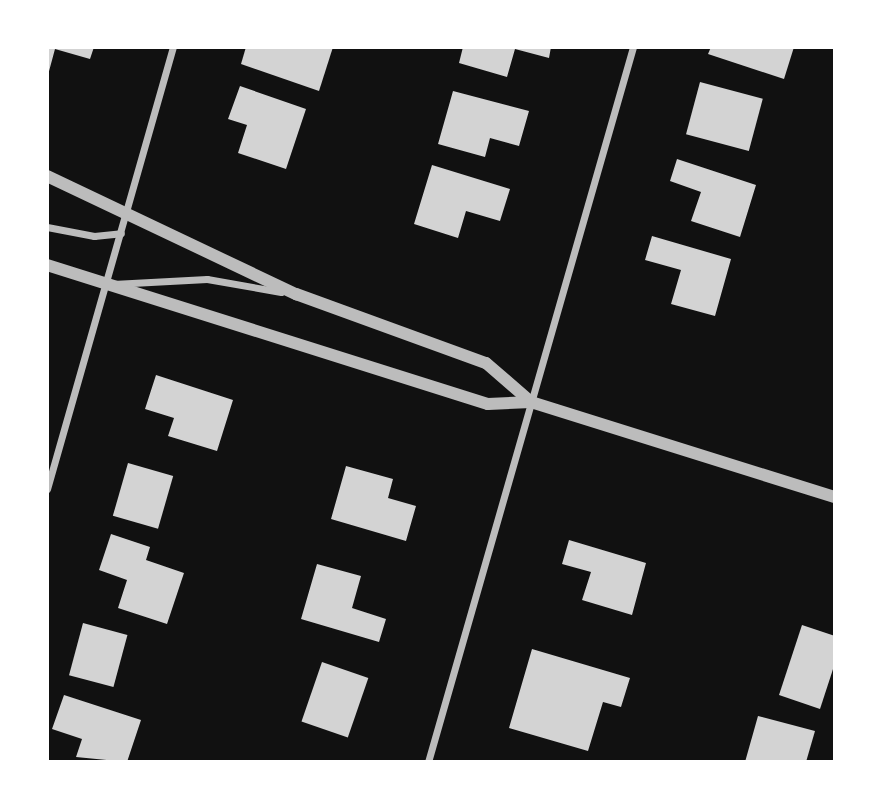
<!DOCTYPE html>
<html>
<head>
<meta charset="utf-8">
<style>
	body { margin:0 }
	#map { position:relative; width:882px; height:809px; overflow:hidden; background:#111; font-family:"IBM Plex Sans",sans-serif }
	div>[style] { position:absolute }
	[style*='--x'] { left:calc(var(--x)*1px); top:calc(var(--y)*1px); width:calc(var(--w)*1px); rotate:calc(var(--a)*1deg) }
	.building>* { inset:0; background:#d3d3d3; transform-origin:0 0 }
	.minor>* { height:7px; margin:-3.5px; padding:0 3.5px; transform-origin:3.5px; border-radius:3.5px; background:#bcbcbc }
	.tertiary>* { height:12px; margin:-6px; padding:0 6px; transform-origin:6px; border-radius:6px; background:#bcbcbc }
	span { translate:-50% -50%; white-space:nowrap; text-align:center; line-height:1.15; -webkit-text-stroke:7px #fff; paint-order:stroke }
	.frame { position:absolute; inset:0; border:49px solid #fff; pointer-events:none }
</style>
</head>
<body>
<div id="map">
	<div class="building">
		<i style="clip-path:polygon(47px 47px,94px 47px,90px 59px,55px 49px,48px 75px)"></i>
		<i style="clip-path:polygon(246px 47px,333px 47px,319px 91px,241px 64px)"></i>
		<i style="clip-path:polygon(463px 47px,551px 47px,549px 58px,515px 49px,507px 77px,459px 63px)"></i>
		<i style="clip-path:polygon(711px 47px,794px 47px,784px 79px,708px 54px)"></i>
		<i style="left:700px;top:82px;width:65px;height:54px;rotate:15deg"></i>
		<i style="clip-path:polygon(240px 86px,306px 109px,286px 169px,238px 153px,247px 125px,228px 119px)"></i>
		<i style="clip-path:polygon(453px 91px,529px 111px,519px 146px,490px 138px,485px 157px,438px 144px)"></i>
		<i style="clip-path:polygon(677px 159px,756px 185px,740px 237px,691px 221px,701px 192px,670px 181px)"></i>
		<i style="clip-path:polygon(432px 165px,510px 189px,500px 221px,466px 211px,458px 238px,414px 224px)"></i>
		<i style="clip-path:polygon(652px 236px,731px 259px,715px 316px,671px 304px,681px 270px,645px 260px)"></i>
		<i style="clip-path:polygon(156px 375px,233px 400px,217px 451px,168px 436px,174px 418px,145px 409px)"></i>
		<i style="left:128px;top:463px;width:47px;height:55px;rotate:16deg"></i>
		<i style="clip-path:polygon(346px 466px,393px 479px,388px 498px,416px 506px,406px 541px,331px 519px)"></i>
		<i style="clip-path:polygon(111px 534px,150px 547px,146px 560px,184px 573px,167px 624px,118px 608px,127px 580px,99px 570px)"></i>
		<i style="clip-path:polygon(569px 540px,646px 563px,632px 615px,582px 600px,591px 572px,562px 564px)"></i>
		<i style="clip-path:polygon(317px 564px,361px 576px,352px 608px,386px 619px,379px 642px,301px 619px)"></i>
		<i style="left:83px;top:623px;width:46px;height:54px;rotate:15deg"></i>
		<i style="clip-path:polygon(802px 625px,835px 636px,835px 663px,820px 709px,779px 695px)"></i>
		<i style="clip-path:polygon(532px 649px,630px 678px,621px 707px,603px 702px,588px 751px,509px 728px)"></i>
		<i style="left:322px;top:662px;width:49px;height:63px;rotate:19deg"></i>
		<i style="clip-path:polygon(64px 695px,141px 720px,127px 762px,76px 757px,82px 739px,52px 729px)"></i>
		<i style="clip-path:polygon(758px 716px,815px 731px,806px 762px,745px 762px)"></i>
	</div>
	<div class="minor">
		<i style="--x:47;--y:227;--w:48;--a:10.8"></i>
		<i style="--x:94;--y:236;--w:27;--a:-6"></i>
		<i style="--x:113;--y:284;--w:94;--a:-3"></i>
		<i style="--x:207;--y:279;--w:75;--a:10"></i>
		<i style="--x:47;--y:489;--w:460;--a:-74.1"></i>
		<i style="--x:428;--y:762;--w:744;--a:-74"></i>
	</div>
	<div class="tertiary">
		<i style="--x:47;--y:176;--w:276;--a:25.4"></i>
		<i style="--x:296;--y:294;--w:202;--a:20"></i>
		<i style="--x:486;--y:363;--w:60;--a:40.9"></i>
		<i style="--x:47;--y:265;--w:462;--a:17.5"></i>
		<i style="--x:488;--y:404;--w:43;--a:-2.7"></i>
		<i style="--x:531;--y:402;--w:318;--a:17.4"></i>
	</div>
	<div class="frame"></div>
</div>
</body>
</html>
